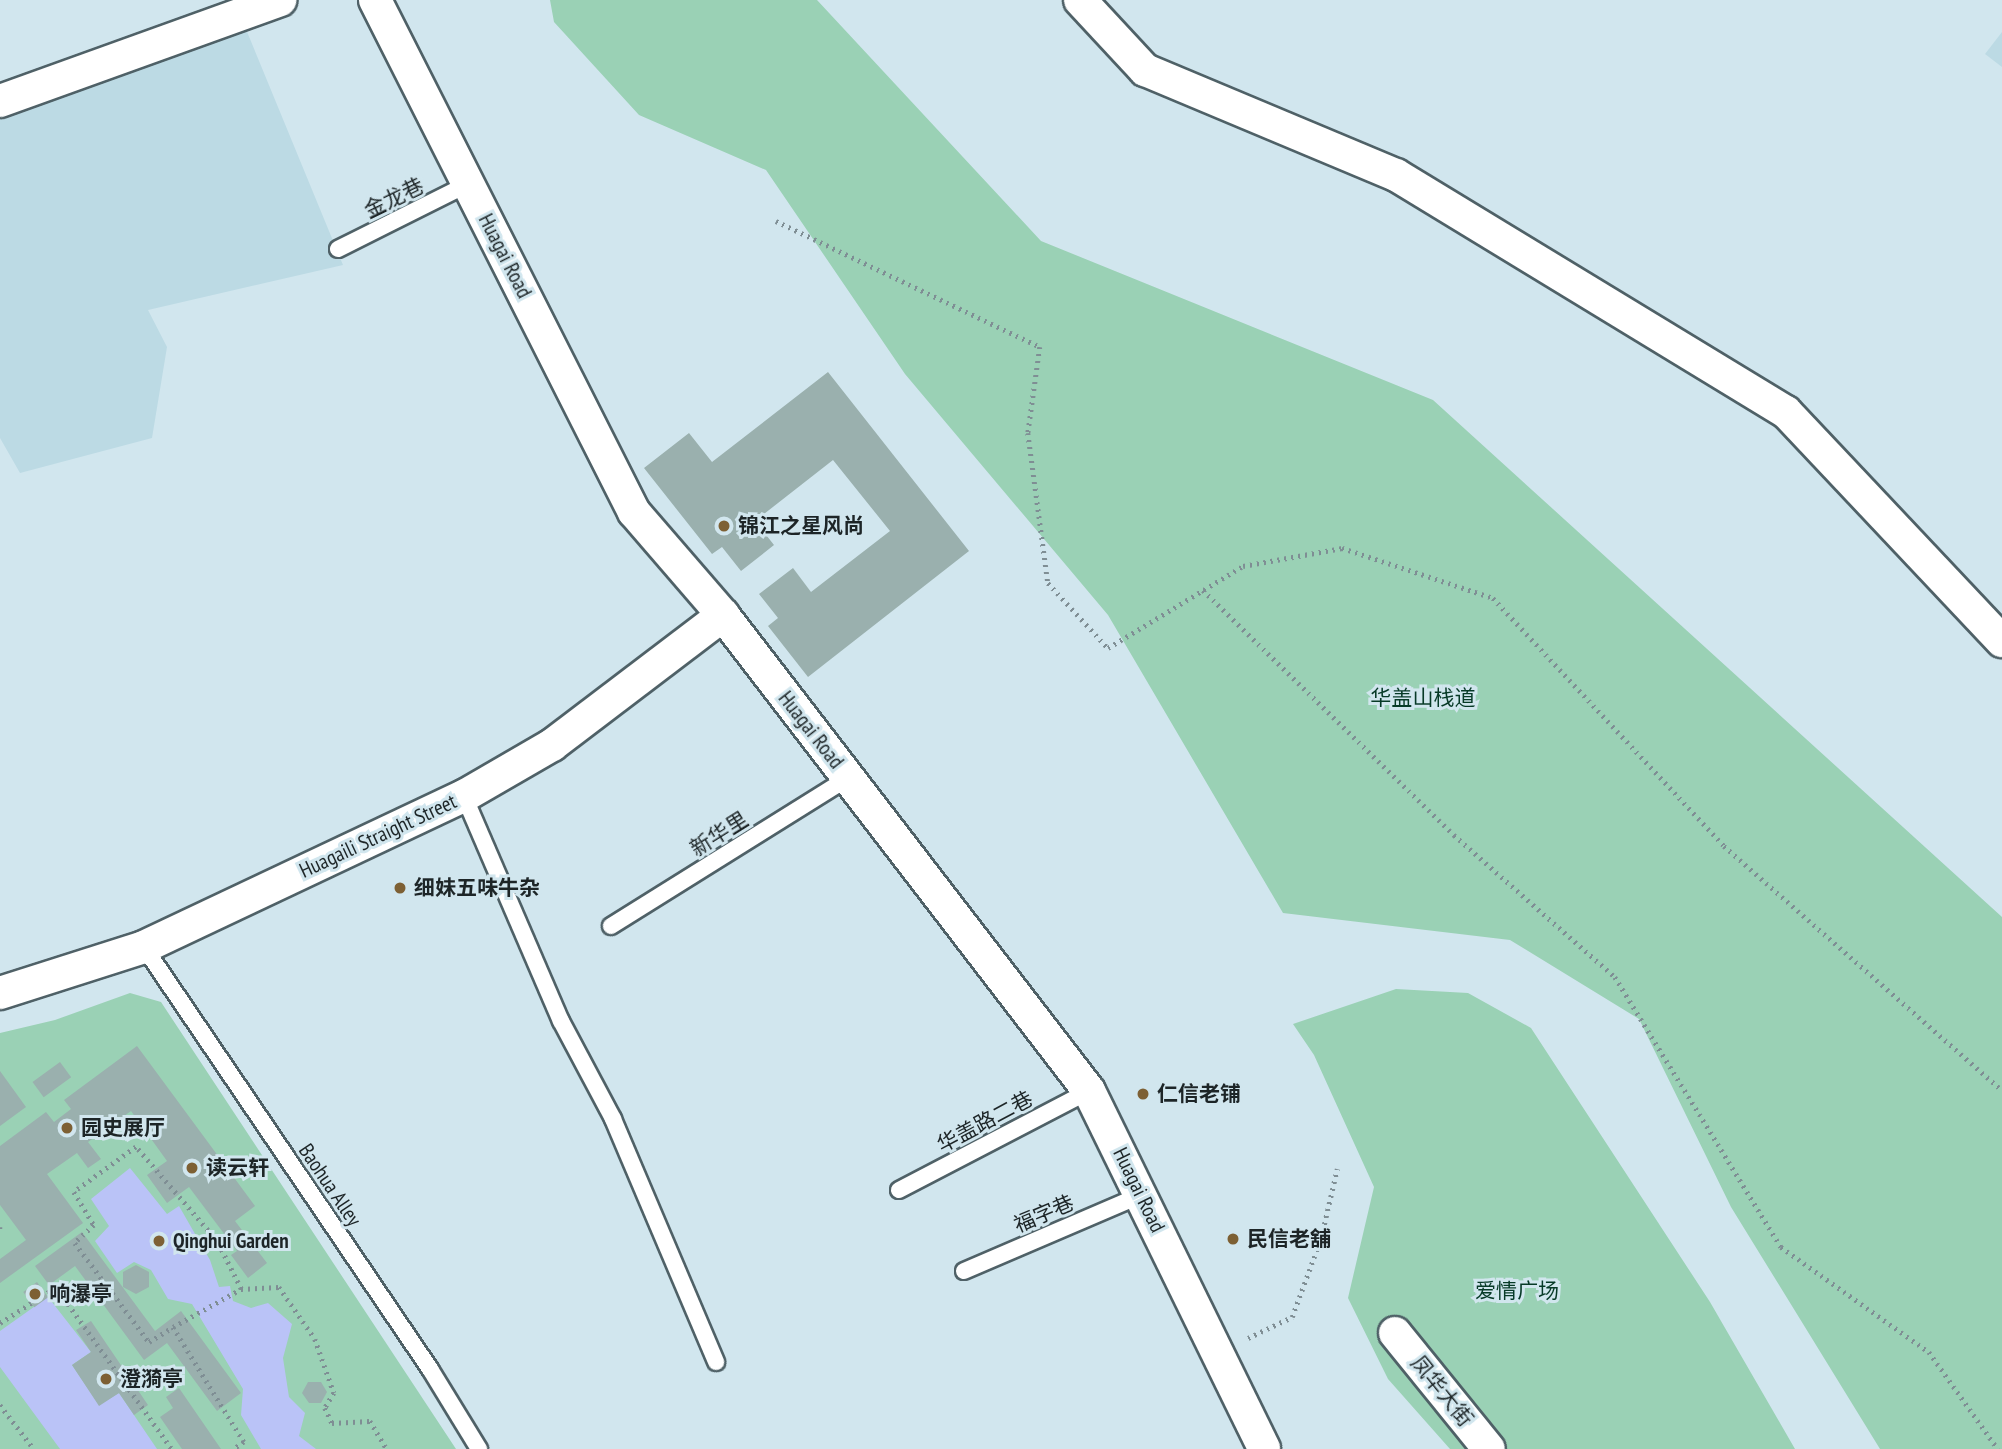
<!DOCTYPE html>
<html>
<head>
<meta charset="utf-8">
<style>
	body { margin:0 }
	#map { position:relative; width:2002px; height:1449px; overflow:hidden; background:#d1e6ee; font-family:"PT Sans Narrow","Noto Sans SC",sans-serif }
	div>[style] { position:absolute }
	[style*='--x'] { left:calc(var(--x)*1px); top:calc(var(--y)*1px); width:calc(var(--w)*1px); rotate:calc(var(--a)*1deg) }
	.built>* { inset:0; background:#bcdae4 }
	.green>* { inset:0; background:#9ad1b5 }
	.water>* { inset:0; background:#bac3f7 }
	.building>* { inset:0; background:#9ab0ae; transform-origin:0 0 }
	.path>* { height:4.5px; margin-top:-2.25px; transform-origin:0; background:repeating-linear-gradient(90deg,#7f8e94 0 2px,transparent 0 7px) }
	.roads { filter:drop-shadow(2px 0 #4f6167) drop-shadow(-2px 0 #4f6167) drop-shadow(0 2px #4f6167) drop-shadow(0 -2px #4f6167) }
	.lane>* { height:16px; margin:-8px; padding:0 8px; transform-origin:8px; border-radius:8px; background:#fff }
	.street>* { height:32px; margin:-16px; padding:0 16px; transform-origin:16px; border-radius:16px; background:#fff }
	.dots>* { width:19px; height:19px; translate:-50% -50%; box-sizing:border-box; border:4px solid #d1e6ee; border-radius:50% }
	span { translate:-50% -50%; white-space:nowrap; text-align:center; line-height:1.15; -webkit-text-stroke:6px #d1e6ee; paint-order:stroke }
	.street-label { font-size:21px; color:#1d2527 }
	.poi-label { font-size:21px; color:#1d2527; font-weight:700 }
	.left { translate:0 -50%; text-align:left }
	.park-label { font-size:21px; color:#073a27 }
</style>
</head>
<body>
<div id="map">
	<div class="built">
		<i style="clip-path:polygon(243px 22px,343px 265px,148px 310px,167px 347px,152px 438px,20px 473px,0 438px,0 108px)"></i>
		<i style="clip-path:polygon(2002px 32px,2002px 67px,1985px 54px)"></i>
	</div>
	<div class="green">
		<i style="clip-path:polygon(550px 0,817px 0,1041px 241px,1433px 400px,2002px 917px,2002px 1449px,1880px 1449px,1731px 1207px,1639px 1019px,1510px 940px,1283px 913px,1108px 615px,905px 374px,766px 170px,639px 115px,554px 22px)"></i>
		<i style="clip-path:polygon(1396px 989px,1468px 993px,1531px 1028px,1710px 1302px,1795px 1449px,1450px 1449px,1388px 1379px,1348px 1298px,1374px 1187px,1314px 1055px,1293px 1024px)"></i>
		<i style="clip-path:polygon(130px 993px,161px 1002px,456px 1449px,0 1449px,0 1033px,55px 1020px)"></i>
	</div>
	<div class="water">
		<i style="clip-path:polygon(130px 1168px,167px 1214px,179px 1206px,210px 1260px,219px 1287px,230px 1286px,233px 1301px,251px 1308px,268px 1303px,292px 1324px,283px 1358px,289px 1397px,305px 1413px,299px 1436px,316px 1449px,261px 1449px,241px 1415px,243px 1389px,192px 1304px,168px 1299px,151px 1270px,134px 1262px,117px 1273px,95px 1241px,109px 1226px,91px 1199px)"></i>
		<i style="clip-path:polygon(48px 1297px,91px 1352px,72px 1365px,99px 1405px,119px 1393px,157px 1449px,60px 1449px,0 1367px,0 1331px)"></i>
	</div>
	<div class="building">
		<i style="clip-path:polygon(828px 372px,969px 551px,808px 677px,768px 626px,778px 618px,759px 594px,793px 568px,811px 592px,890px 531px,833px 460px,755px 521px,774px 545px,741px 571px,722px 547px,712px 554px,644px 468px,689px 433px,712px 462px)"></i>
		<i style="clip-path:polygon(137px 1046px,255px 1206px,235px 1221px,267px 1263px,248px 1278px,231px 1255px,237px 1251px,189px 1187px,167px 1203px,147px 1175px,167px 1161px,131px 1111px,88px 1142px,101px 1159px,88px 1168px,77px 1153px,47px 1174px,83px 1223px,0 1283px,0 1259px,26px 1240px,0 1205px,0 1146px,46px 1112px,54px 1122px,71px 1109px,64px 1100px)"></i>
		<i style="left:60px;top:1062px;width:19px;height:34px;rotate:54deg"></i>
		<i style="clip-path:polygon(0 1071px,26px 1107px,0 1126px)"></i>
		<i style="clip-path:polygon(82px 1232px,155px 1331px,181px 1311px,241px 1393px,217px 1411px,167px 1343px,144px 1360px,75px 1266px,49px 1285px,35px 1266px)"></i>
		<i style="clip-path:polygon(136px 1265px,149px 1272px,149px 1287px,136px 1294px,123px 1287px,123px 1272px)"></i>
		<i style="left:37px;top:1282px;width:19px;height:17px;rotate:54deg"></i>
		<i style="clip-path:polygon(91px 1321px,148px 1405px,134px 1415px,119px 1393px,99px 1406px,72px 1365px,91px 1352px,76px 1330px)"></i>
		<i style="clip-path:polygon(308px 1382px,321px 1382px,327px 1392px,321px 1403px,309px 1403px,302px 1393px)"></i>
		<i style="clip-path:polygon(179px 1388px,221px 1449px,182px 1449px,160px 1417px,173px 1408px,166px 1397px)"></i>
	</div>
	<div class="path">
		<i style="--x:776;--y:221;--w:293;--a:25.5"></i>
		<i style="--x:1040;--y:347;--w:87;--a:97.9"></i>
		<i style="--x:1028;--y:433;--w:151;--a:82.4"></i>
		<i style="--x:1048;--y:583;--w:88;--a:47.3"></i>
		<i style="--x:1108;--y:648;--w:158;--a:-31.3"></i>
		<i style="--x:1243;--y:566;--w:101;--a:-10.3"></i>
		<i style="--x:1342;--y:548;--w:159;--a:18.3"></i>
		<i style="--x:1493;--y:598;--w:339;--a:47"></i>
		<i style="--x:1724;--y:846;--w:370;--a:41.3"></i>
		<i style="--x:1203;--y:590;--w:351;--a:44.3"></i>
		<i style="--x:1454;--y:835;--w:215;--a:41.4"></i>
		<i style="--x:1615;--y:977;--w:317;--a:58.4"></i>
		<i style="--x:1781;--y:1247;--w:181;--a:35.4"></i>
		<i style="--x:1929;--y:1352;--w:119;--a:54.6"></i>
		<i style="--x:0;--y:1227;--w:2;--a:90"></i>
		<i style="--x:241;--y:1289;--w:38;--a:-3"></i>
		<i style="--x:279;--y:1287;--w:63;--a:55.3"></i>
		<i style="--x:315;--y:1339;--w:57;--a:70.6"></i>
		<i style="--x:334;--y:1393;--w:17;--a:121"></i>
		<i style="--x:325;--y:1408;--w:17;--a:65"></i>
		<i style="--x:332;--y:1423;--w:38;--a:-3"></i>
		<i style="--x:370;--y:1421;--w:33;--a:59"></i>
		<i style="--x:0;--y:1323;--w:67;--a:-32.7"></i>
		<i style="--x:56;--y:1287;--w:199;--a:54.4"></i>
		<i style="--x:173;--y:1327;--w:78;--a:-29.2"></i>
		<i style="--x:241;--y:1289;--w:54;--a:-116.6"></i>
		<i style="--x:217;--y:1241;--w:124;--a:-130.8"></i>
		<i style="--x:136;--y:1147;--w:77;--a:144"></i>
		<i style="--x:74;--y:1192;--w:39;--a:59"></i>
		<i style="--x:94;--y:1225;--w:26;--a:137"></i>
		<i style="--x:75;--y:1243;--w:124;--a:53.2"></i>
		<i style="--x:149;--y:1342;--w:28;--a:-32"></i>
		<i style="--x:173;--y:1327;--w:135;--a:58.3"></i>
		<i style="--x:244;--y:1442;--w:12;--a:145"></i>
		<i style="--x:1248;--y:1338;--w:49;--a:-25.5"></i>
		<i style="--x:1292;--y:1317;--w:84;--a:-69.8"></i>
		<i style="--x:1321;--y:1238;--w:71;--a:-76.9"></i>
		<i style="--x:0;--y:1405;--w:56;--a:52.3"></i>
	</div>
	<div class="roads">
		<div class="lane">
			<i style="--x:338;--y:249;--w:145;--a:-26.6"></i>
			<i style="--x:464;--y:796;--w:245;--a:66.7"></i>
			<i style="--x:561;--y:1021;--w:111;--a:62"></i>
			<i style="--x:613;--y:1119;--w:264;--a:67"></i>
			<i style="--x:611;--y:926;--w:279;--a:-32"></i>
			<i style="--x:144;--y:947;--w:510;--a:55.87"></i>
			<i style="--x:430;--y:1369;--w:94;--a:58.5"></i>
			<i style="--x:899;--y:1190;--w:214;--a:-27.5"></i>
			<i style="--x:964;--y:1271;--w:193;--a:-23.2"></i>
		</div>
		<div class="street">
			<i style="--x:375;--y:0;--w:574;--a:63.17"></i>
			<i style="--x:634;--y:512;--w:136;--a:49.2"></i>
			<i style="--x:723;--y:615;--w:600;--a:52.44"></i>
			<i style="--x:1089;--y:1091;--w:398;--a:63.9"></i>
			<i style="--x:1080;--y:0;--w:96;--a:47.1"></i>
			<i style="--x:1145;--y:70;--w:272;--a:22.7"></i>
			<i style="--x:1396;--y:175;--w:456;--a:31.3"></i>
			<i style="--x:1786;--y:412;--w:315;--a:46.7"></i>
			<i style="--x:0;--y:101;--w:298;--a:-19.8"></i>
			<i style="--x:0;--y:993;--w:151;--a:-17.7"></i>
			<i style="--x:144;--y:947;--w:354;--a:-25.3"></i>
			<i style="--x:464;--y:796;--w:102;--a:-30.1"></i>
			<i style="--x:552;--y:745;--w:215;--a:-37.2"></i>
			<i style="--x:1395;--y:1333;--w:149;--a:51"></i>
		</div>
	</div>
	<div class="dots">
		<i style="left:724px;top:526px;background:#7d6034"></i>
		<i style="left:400px;top:888px;background:#7d6034"></i>
		<i style="left:1143px;top:1094px;background:#7d6034"></i>
		<i style="left:67px;top:1128px;background:#7d6034"></i>
		<i style="left:192px;top:1168px;background:#7d6034"></i>
		<i style="left:1233px;top:1239px;background:#7d6034"></i>
		<i style="left:159px;top:1241px;background:#7d6034"></i>
		<i style="left:35px;top:1294px;background:#7d6034"></i>
		<i style="left:106px;top:1379px;background:#7d6034"></i>
	</div>
	<div class="street-label">
		<span style="left:394px;top:198px;rotate:-26deg">金龙巷</span>
		<span style="left:505px;top:256px;rotate:63deg">Huagai Road</span>
		<span style="left:811px;top:730px;rotate:52deg">Huagai Road</span>
		<span style="left:719px;top:834px;rotate:-32deg">新华里</span>
		<span style="left:378px;top:836px;rotate:-25deg">Huagaili Straight Street</span>
		<span style="left:985px;top:1122px;rotate:-28deg">华盖路二巷</span>
		<span style="left:330px;top:1185px;rotate:56deg">Baohua Alley</span>
		<span style="left:1139px;top:1190px;rotate:64deg">Huagai Road</span>
		<span style="left:1044px;top:1214px;rotate:-23deg">福字巷</span>
		<span style="left:1442px;top:1391px;rotate:51deg">凤华大街</span>
	</div>
	<div class="poi-label">
		<span class="left" style="left:738px;top:526px">锦江之星风尚</span>
		<span class="left" style="left:414px;top:888px">细妹五味牛杂</span>
		<span class="left" style="left:1157px;top:1094px">仁信老铺</span>
		<span class="left" style="left:81px;top:1128px">园史展厅</span>
		<span class="left" style="left:206px;top:1168px">读云轩</span>
		<span class="left" style="left:1247px;top:1239px">民信老舖</span>
		<span class="left" style="left:173px;top:1241px">Qinghui Garden</span>
		<span class="left" style="left:49px;top:1294px">响瀑亭</span>
		<span class="left" style="left:120px;top:1379px">澄漪亭</span>
	</div>
	<div class="park-label">
		<span style="left:1423px;top:698px">华盖山栈道</span>
		<span style="left:1517px;top:1291px">爱情广场</span>
	</div>
</div>
</body>
</html>
